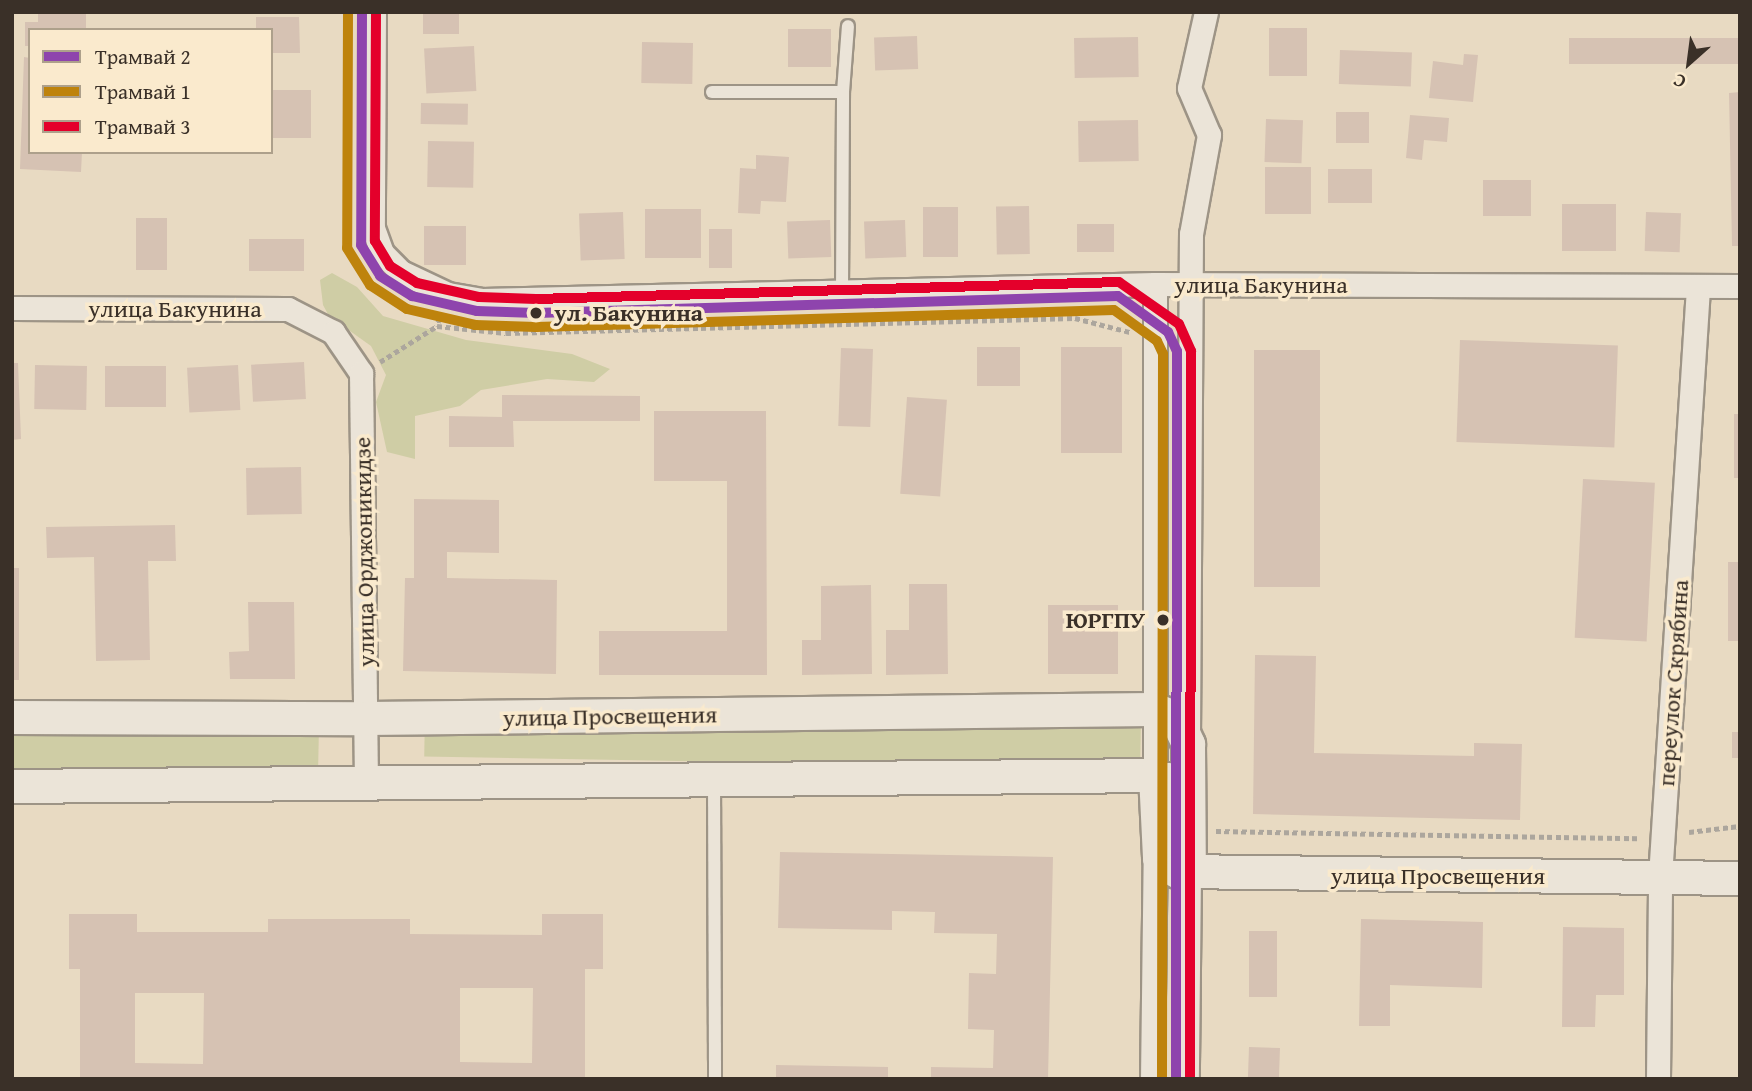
<!DOCTYPE html>
<html>
<head>
<meta charset="utf-8">
<style>
	body { margin:0 }
	#map { position:relative; width:1752px; height:1091px; overflow:hidden; background:#e8dac2; font-family:"Gentium Book Plus",serif }
	div>[style] { position:absolute }
	[style*='--x'] { left:calc(var(--x)*1px); top:calc(var(--y)*1px); width:calc(var(--w)*1px); rotate:calc(var(--a)*1deg) }
	.green>* { inset:0; background:#cfcda5; transform-origin:0 0 }
	.building>* { inset:0; background:#d6c2b3; transform-origin:0 0 }
	.path>* { height:4.5px; margin-top:-2.25px; transform-origin:0; background:repeating-linear-gradient(90deg,#aca69d 0 5px,transparent 0 8.5px) }
	.roads { filter:drop-shadow(2px 0 #9d9486) drop-shadow(-2px 0 #9d9486) drop-shadow(0 2px #9d9486) drop-shadow(0 -2px #9d9486) }
	.lane>* { height:12px; margin:-6px; padding:0 6px; transform-origin:6px; border-radius:6px; background:#ebe4d8 }
	.street>* { height:23px; margin:-11.5px; padding:0 11.5px; transform-origin:11.5px; border-radius:11.5px; background:#ebe4d8 }
	.secondary>* { height:33px; margin:-16.5px; padding:0 16.5px; transform-origin:16.5px; border-radius:16.5px; background:#ebe4d8 }
	.tram-1>* { height:10px; margin:-5px; padding:0 5px; transform-origin:5px; border-radius:5px; background:#8e44ad }
	.tram-2>* { height:10px; margin:-5px; padding:0 5px; transform-origin:5px; border-radius:5px; background:#be830c }
	.tram-3>* { height:10px; margin:-5px; padding:0 5px; transform-origin:5px; border-radius:5px; background:#e4002b }
	.dots>* { width:19px; height:19px; translate:-50% -50%; box-sizing:border-box; border:4px solid #faeacd; border-radius:50% }
	span { translate:-50% -50%; white-space:nowrap; text-align:center; line-height:1.15; -webkit-text-stroke:7px #faeacd; paint-order:stroke }
	.street-label { font-size:24px; color:#3a3028 }
	.stop-label { font-size:24px; color:#3a3028; font-weight:700 }
	.left { translate:0 -50%; text-align:left }
	.right { translate:-100% -50%; text-align:right }
	.frame { position:absolute; inset:0; border:14px solid #3a3028; pointer-events:none }
	.legend { position:absolute; left:28px; top:28px; width:245px; height:126px; box-sizing:border-box; background:#faeacd; border:2px solid #ada08b; margin:0; padding:9px 12px; list-style:none; font-size:21px; color:#3a3028 }
	.legend li { display:flex; align-items:center; gap:14px; height:35px }
	.legend b { width:35px; border:2px solid #ada08b }
	.north { position:absolute; left:1654px; top:28px; width:70px; height:70px; -webkit-text-stroke:5px #faeacd; paint-order:stroke; rotate:208deg; font-size:19px; font-weight:700; line-height:28px; text-align:center; color:#3a3028 }
	.north::after { content:''; display:block; margin:auto; width:24px; height:32px; background:#3a3028; clip-path:polygon(50% 0,100% 100%,50% 72%,0 100%) }
</style>
</head>
<body>
<div id="map">
	<div class="green">
		<i style="clip-path:polygon(332px 273px,357px 287px,383px 316px,466px 340px,572px 354px,610px 369px,594px 382px,547px 379px,481px 390px,460px 406px,415px 416px,415px 459px,387px 452px,376px 402px,386px 375px,371px 346px,329px 316px,323px 305px,320px 280px)"></i>
		<i style="left:1141px;top:718px;width:51px;height:716px;rotate:91deg"></i>
		<i style="clip-path:polygon(12px 724px,319px 725px,318px 775px,12px 785px)"></i>
	</div>
	<div class="building">
		<i style="clip-path:polygon(38px 12px,86px 12px,86px 30px,30px 30px,30px 46px,25px 46px,25px 22px,38px 22px)"></i>
		<i style="left:423px;top:12px;width:36px;height:22px"></i>
		<i style="clip-path:polygon(256px 17px,299px 17px,300px 53px,271px 53px,271px 30px,256px 30px)"></i>
		<i style="left:1269px;top:28px;width:38px;height:48px"></i>
		<i style="left:831px;top:29px;width:38px;height:43px;rotate:90deg"></i>
		<i style="left:917px;top:36px;width:33px;height:43px;rotate:88deg"></i>
		<i style="left:1138px;top:37px;width:40px;height:64px;rotate:89deg"></i>
		<i style="left:1569px;top:38px;width:171px;height:26px"></i>
		<i style="left:642px;top:42px;width:51px;height:41px;rotate:1deg"></i>
		<i style="left:474px;top:46px;width:45px;height:50px;rotate:87deg"></i>
		<i style="left:1340px;top:50px;width:72px;height:34px;rotate:2deg"></i>
		<i style="clip-path:polygon(1464px 54px,1478px 55px,1473px 102px,1429px 98px,1433px 61px,1463px 65px)"></i>
		<i style="clip-path:polygon(24px 57px,30px 58px,30px 152px,82px 152px,81px 172px,20px 169px)"></i>
		<i style="left:311px;top:90px;width:48px;height:40px;rotate:90deg"></i>
		<i style="clip-path:polygon(1740px 92px,1740px 246px,1732px 246px,1729px 93px)"></i>
		<i style="left:421px;top:103px;width:47px;height:21px;rotate:1deg"></i>
		<i style="left:1336px;top:112px;width:33px;height:31px"></i>
		<i style="clip-path:polygon(1410px 115px,1449px 118px,1447px 142px,1424px 140px,1422px 160px,1406px 158px)"></i>
		<i style="left:1266px;top:119px;width:37px;height:43px;rotate:2deg"></i>
		<i style="left:1138px;top:120px;width:41px;height:60px;rotate:89deg"></i>
		<i style="left:428px;top:141px;width:46px;height:46px;rotate:1deg"></i>
		<i style="clip-path:polygon(756px 155px,789px 157px,786px 202px,761px 201px,760px 214px,738px 213px,740px 168px,756px 169px)"></i>
		<i style="left:1265px;top:167px;width:46px;height:47px"></i>
		<i style="left:1328px;top:169px;width:44px;height:34px"></i>
		<i style="left:1531px;top:180px;width:36px;height:48px;rotate:90deg"></i>
		<i style="left:1562px;top:204px;width:54px;height:47px"></i>
		<i style="left:1029px;top:206px;width:48px;height:33px;rotate:89deg"></i>
		<i style="left:923px;top:207px;width:35px;height:50px"></i>
		<i style="left:645px;top:209px;width:56px;height:49px"></i>
		<i style="left:623px;top:212px;width:47px;height:44px;rotate:88deg"></i>
		<i style="left:1646px;top:212px;width:35px;height:39px;rotate:2deg"></i>
		<i style="left:136px;top:218px;width:31px;height:52px"></i>
		<i style="left:830px;top:220px;width:37px;height:43px;rotate:88deg"></i>
		<i style="left:905px;top:220px;width:37px;height:41px;rotate:88deg"></i>
		<i style="left:1114px;top:224px;width:28px;height:37px;rotate:90deg"></i>
		<i style="left:424px;top:226px;width:42px;height:39px"></i>
		<i style="left:709px;top:229px;width:23px;height:39px"></i>
		<i style="left:249px;top:239px;width:55px;height:32px"></i>
		<i style="left:1460px;top:340px;width:158px;height:102px;rotate:2deg"></i>
		<i style="left:977px;top:347px;width:43px;height:39px"></i>
		<i style="left:1061px;top:347px;width:61px;height:106px"></i>
		<i style="left:841px;top:348px;width:32px;height:78px;rotate:2deg"></i>
		<i style="left:1254px;top:350px;width:66px;height:237px"></i>
		<i style="left:304px;top:362px;width:37px;height:53px;rotate:87deg"></i>
		<i style="clip-path:polygon(12px 363px,18px 363px,21px 439px,12px 440px)"></i>
		<i style="left:35px;top:365px;width:52px;height:44px;rotate:1deg"></i>
		<i style="left:238px;top:365px;width:45px;height:51px;rotate:87deg"></i>
		<i style="left:105px;top:366px;width:61px;height:41px"></i>
		<i style="clip-path:polygon(502px 395px,640px 396px,640px 421px,513px 421px,514px 447px,449px 447px,449px 416px,502px 417px)"></i>
		<i style="left:907px;top:397px;width:40px;height:97px;rotate:4deg"></i>
		<i style="clip-path:polygon(654px 411px,766px 411px,767px 675px,599px 675px,599px 631px,727px 631px,727px 481px,654px 481px)"></i>
		<i style="left:1734px;top:414px;width:6px;height:64px"></i>
		<i style="left:301px;top:467px;width:47px;height:55px;rotate:89deg"></i>
		<i style="left:1583px;top:479px;width:72px;height:159px;rotate:3deg"></i>
		<i style="clip-path:polygon(414px 499px,499px 500px,499px 553px,447px 552px,447px 578px,557px 580px,556px 674px,403px 671px,405px 578px,414px 578px)"></i>
		<i style="clip-path:polygon(175px 525px,176px 561px,148px 561px,150px 660px,96px 661px,94px 557px,47px 558px,46px 527px)"></i>
		<i style="left:1728px;top:562px;width:12px;height:79px"></i>
		<i style="left:12px;top:568px;width:7px;height:112px"></i>
		<i style="clip-path:polygon(909px 584px,947px 584px,948px 674px,886px 675px,886px 630px,909px 630px)"></i>
		<i style="clip-path:polygon(871px 585px,872px 674px,802px 675px,802px 640px,821px 640px,821px 586px)"></i>
		<i style="clip-path:polygon(248px 602px,294px 602px,295px 679px,230px 679px,229px 652px,249px 651px)"></i>
		<i style="left:1048px;top:605px;width:70px;height:69px"></i>
		<i style="clip-path:polygon(1255px 655px,1316px 656px,1314px 753px,1474px 756px,1474px 743px,1522px 744px,1520px 820px,1253px 814px)"></i>
		<i style="left:1732px;top:732px;width:8px;height:26px"></i>
		<i style="clip-path:polygon(780px 852px,1053px 857px,1048px 1079px,931px 1079px,931px 1067px,993px 1068px,994px 1030px,968px 1029px,969px 973px,996px 974px,997px 934px,934px 933px,935px 912px,892px 911px,892px 930px,778px 928px)"></i>
		<i style="clip-path:polygon(evenodd,69px 914px,137px 914px,137px 932px,268px 932px,268px 919px,410px 919px,410px 934px,542px 935px,542px 914px,603px 914px,603px 969px,585px 969px,585px 1079px,80px 1079px,80px 969px,69px 969px,69px 914px,460px 988px,533px 988px,532px 1063px,460px 1062px,460px 988px,69px 914px,135px 993px,204px 993px,203px 1064px,135px 1063px,135px 993px)"></i>
		<i style="clip-path:polygon(1361px 919px,1483px 922px,1482px 988px,1390px 985px,1390px 1026px,1359px 1026px)"></i>
		<i style="clip-path:polygon(1563px 927px,1624px 928px,1624px 995px,1596px 995px,1595px 1027px,1562px 1027px)"></i>
		<i style="left:1249px;top:931px;width:28px;height:66px"></i>
		<i style="left:1249px;top:1047px;width:31px;height:32px;rotate:2deg"></i>
		<i style="clip-path:polygon(776px 1065px,888px 1067px,888px 1079px,776px 1079px)"></i>
	</div>
	<div class="path">
		<i style="--x:440;--y:318;--w:9;--a:111"></i>
		<i style="--x:437;--y:326;--w:69;--a:5.8"></i>
		<i style="--x:506;--y:333;--w:569;--a:-1.51"></i>
		<i style="--x:1075;--y:318;--w:57;--a:14.3"></i>
		<i style="--x:380;--y:362;--w:67;--a:-32.3"></i>
		<i style="--x:1216;--y:831;--w:422;--a:1"></i>
		<i style="--x:1689;--y:832;--w:51;--a:-6.7"></i>
	</div>
	<div class="roads">
		<div class="lane">
			<i style="--x:712;--y:92;--w:131;--a:0"></i>
			<i style="--x:842;--y:292;--w:200;--a:-89.7"></i>
			<i style="--x:843;--y:92;--w:66;--a:-85.7"></i>
			<i style="--x:714;--y:779;--w:300;--a:89.8"></i>
		</div>
		<div class="street">
			<i style="--x:374;--y:12;--w:216;--a:90.3"></i>
			<i style="--x:373;--y:228;--w:27;--a:70"></i>
			<i style="--x:382;--y:253;--w:27;--a:45"></i>
			<i style="--x:401;--y:272;--w:52;--a:25.1"></i>
			<i style="--x:448;--y:294;--w:35;--a:10"></i>
			<i style="--x:482;--y:300;--w:673;--a:-1.36"></i>
			<i style="--x:1155;--y:284;--w:585;--a:0.2"></i>
			<i style="--x:1155;--y:284;--w:491;--a:90"></i>
			<i style="--x:1155;--y:775;--w:14;--a:-4"></i>
			<i style="--x:12;--y:308;--w:276;--a:0.2"></i>
			<i style="--x:288;--y:309;--w:51;--a:27.1"></i>
			<i style="--x:333;--y:332;--w:50;--a:55.7"></i>
			<i style="--x:361;--y:373;--w:409;--a:89.3"></i>
			<i style="--x:1188;--y:737;--w:503;--a:-89.66"></i>
			<i style="--x:1191;--y:234;--w:101;--a:-79.7"></i>
			<i style="--x:1209;--y:135;--w:51;--a:-113.1"></i>
			<i style="--x:1189;--y:88;--w:78;--a:-77.4"></i>
			<i style="--x:1174;--y:874;--w:15;--a:-4"></i>
			<i style="--x:1189;--y:873;--w:206;--a:90.6"></i>
			<i style="--x:1152;--y:1079;--w:234;--a:-89.3"></i>
			<i style="--x:1658;--y:1079;--w:202;--a:-89.4"></i>
			<i style="--x:1660;--y:877;--w:591;--a:-86.31"></i>
		</div>
		<div class="secondary">
			<i style="--x:12;--y:717;--w:354;--a:0.2"></i>
			<i style="--x:366;--y:718;--w:787;--a:-0.66"></i>
			<i style="--x:1153;--y:709;--w:25;--a:21"></i>
			<i style="--x:1176;--y:718;--w:29;--a:65"></i>
			<i style="--x:1188;--y:744;--w:129;--a:89.6"></i>
			<i style="--x:12;--y:786;--w:1143;--a:-0.55"></i>
			<i style="--x:1155;--y:775;--w:83;--a:87.2"></i>
			<i style="--x:1159;--y:858;--w:22;--a:36"></i>
			<i style="--x:1177;--y:871;--w:563;--a:0.71"></i>
		</div>
	</div>
	<div class="tram-1">
		<i style="--x:362;--y:12;--w:233;--a:90.2"></i>
		<i style="--x:361;--y:245;--w:36;--a:58"></i>
		<i style="--x:380;--y:276;--w:38;--a:32"></i>
		<i style="--x:412;--y:296;--w:67;--a:13"></i>
		<i style="--x:477;--y:311;--w:59;--a:1.9"></i>
		<i style="--x:536;--y:313;--w:582;--a:-1.67"></i>
		<i style="--x:1118;--y:296;--w:62;--a:35.8"></i>
		<i style="--x:1168;--y:332;--w:21;--a:65"></i>
		<i style="--x:1177;--y:351;--w:728;--a:90.08"></i>
	</div>
	<div class="tram-2">
		<i style="--x:348;--y:12;--w:236;--a:90.2"></i>
		<i style="--x:347;--y:248;--w:44;--a:58.1"></i>
		<i style="--x:370;--y:285;--w:44;--a:33"></i>
		<i style="--x:407;--y:309;--w:70;--a:13.2"></i>
		<i style="--x:475;--y:325;--w:61;--a:1.9"></i>
		<i style="--x:536;--y:327;--w:578;--a:-1.68"></i>
		<i style="--x:1114;--y:310;--w:53;--a:35.8"></i>
		<i style="--x:1157;--y:341;--w:14;--a:65"></i>
		<i style="--x:1163;--y:354;--w:725;--a:90.08"></i>
	</div>
	<div class="tram-3">
		<i style="--x:376;--y:12;--w:229;--a:90.3"></i>
		<i style="--x:375;--y:241;--w:29;--a:59"></i>
		<i style="--x:390;--y:266;--w:32;--a:32"></i>
		<i style="--x:417;--y:283;--w:64;--a:12.7"></i>
		<i style="--x:479;--y:297;--w:57;--a:2"></i>
		<i style="--x:536;--y:299;--w:583;--a:-1.67"></i>
		<i style="--x:1119;--y:282;--w:73;--a:35"></i>
		<i style="--x:1179;--y:324;--w:30;--a:66"></i>
		<i style="--x:1191;--y:351;--w:728;--a:90.08"></i>
	</div>
	<div class="dots">
		<i style="left:536px;top:313px;background:#3a3028"></i>
		<i style="left:1163px;top:620px;background:#3a3028"></i>
	</div>
	<div class="street-label">
		<span style="left:1261px;top:285px">улица Бакунина</span>
		<span style="left:175px;top:309px">улица Бакунина</span>
		<span style="left:364px;top:552px;rotate:-91deg">улица Орджоникидзе</span>
		<span style="left:1673px;top:683px;rotate:-86deg">переулок Скрябина</span>
		<span style="left:610px;top:716px;rotate:-1deg">улица Просвещения</span>
		<span style="left:1438px;top:876px">улица Просвещения</span>
	</div>
	<div class="stop-label">
		<span class="left" style="left:554px;top:313px">ул. Бакунина</span>
		<span class="right" style="left:1145px;top:620px">ЮРГПУ</span>
	</div>
	<div class="frame"></div>
	<ul class="legend">
	<li><b style="height:9px;background:#8e44ad"></b>Трамвай 2</li>
	<li><b style="height:9px;background:#be830c"></b>Трамвай 1</li>
	<li><b style="height:9px;background:#e4002b"></b>Трамвай 3</li>
	</ul>
	<div class="north">С</div>
</div>
</body>
</html>
